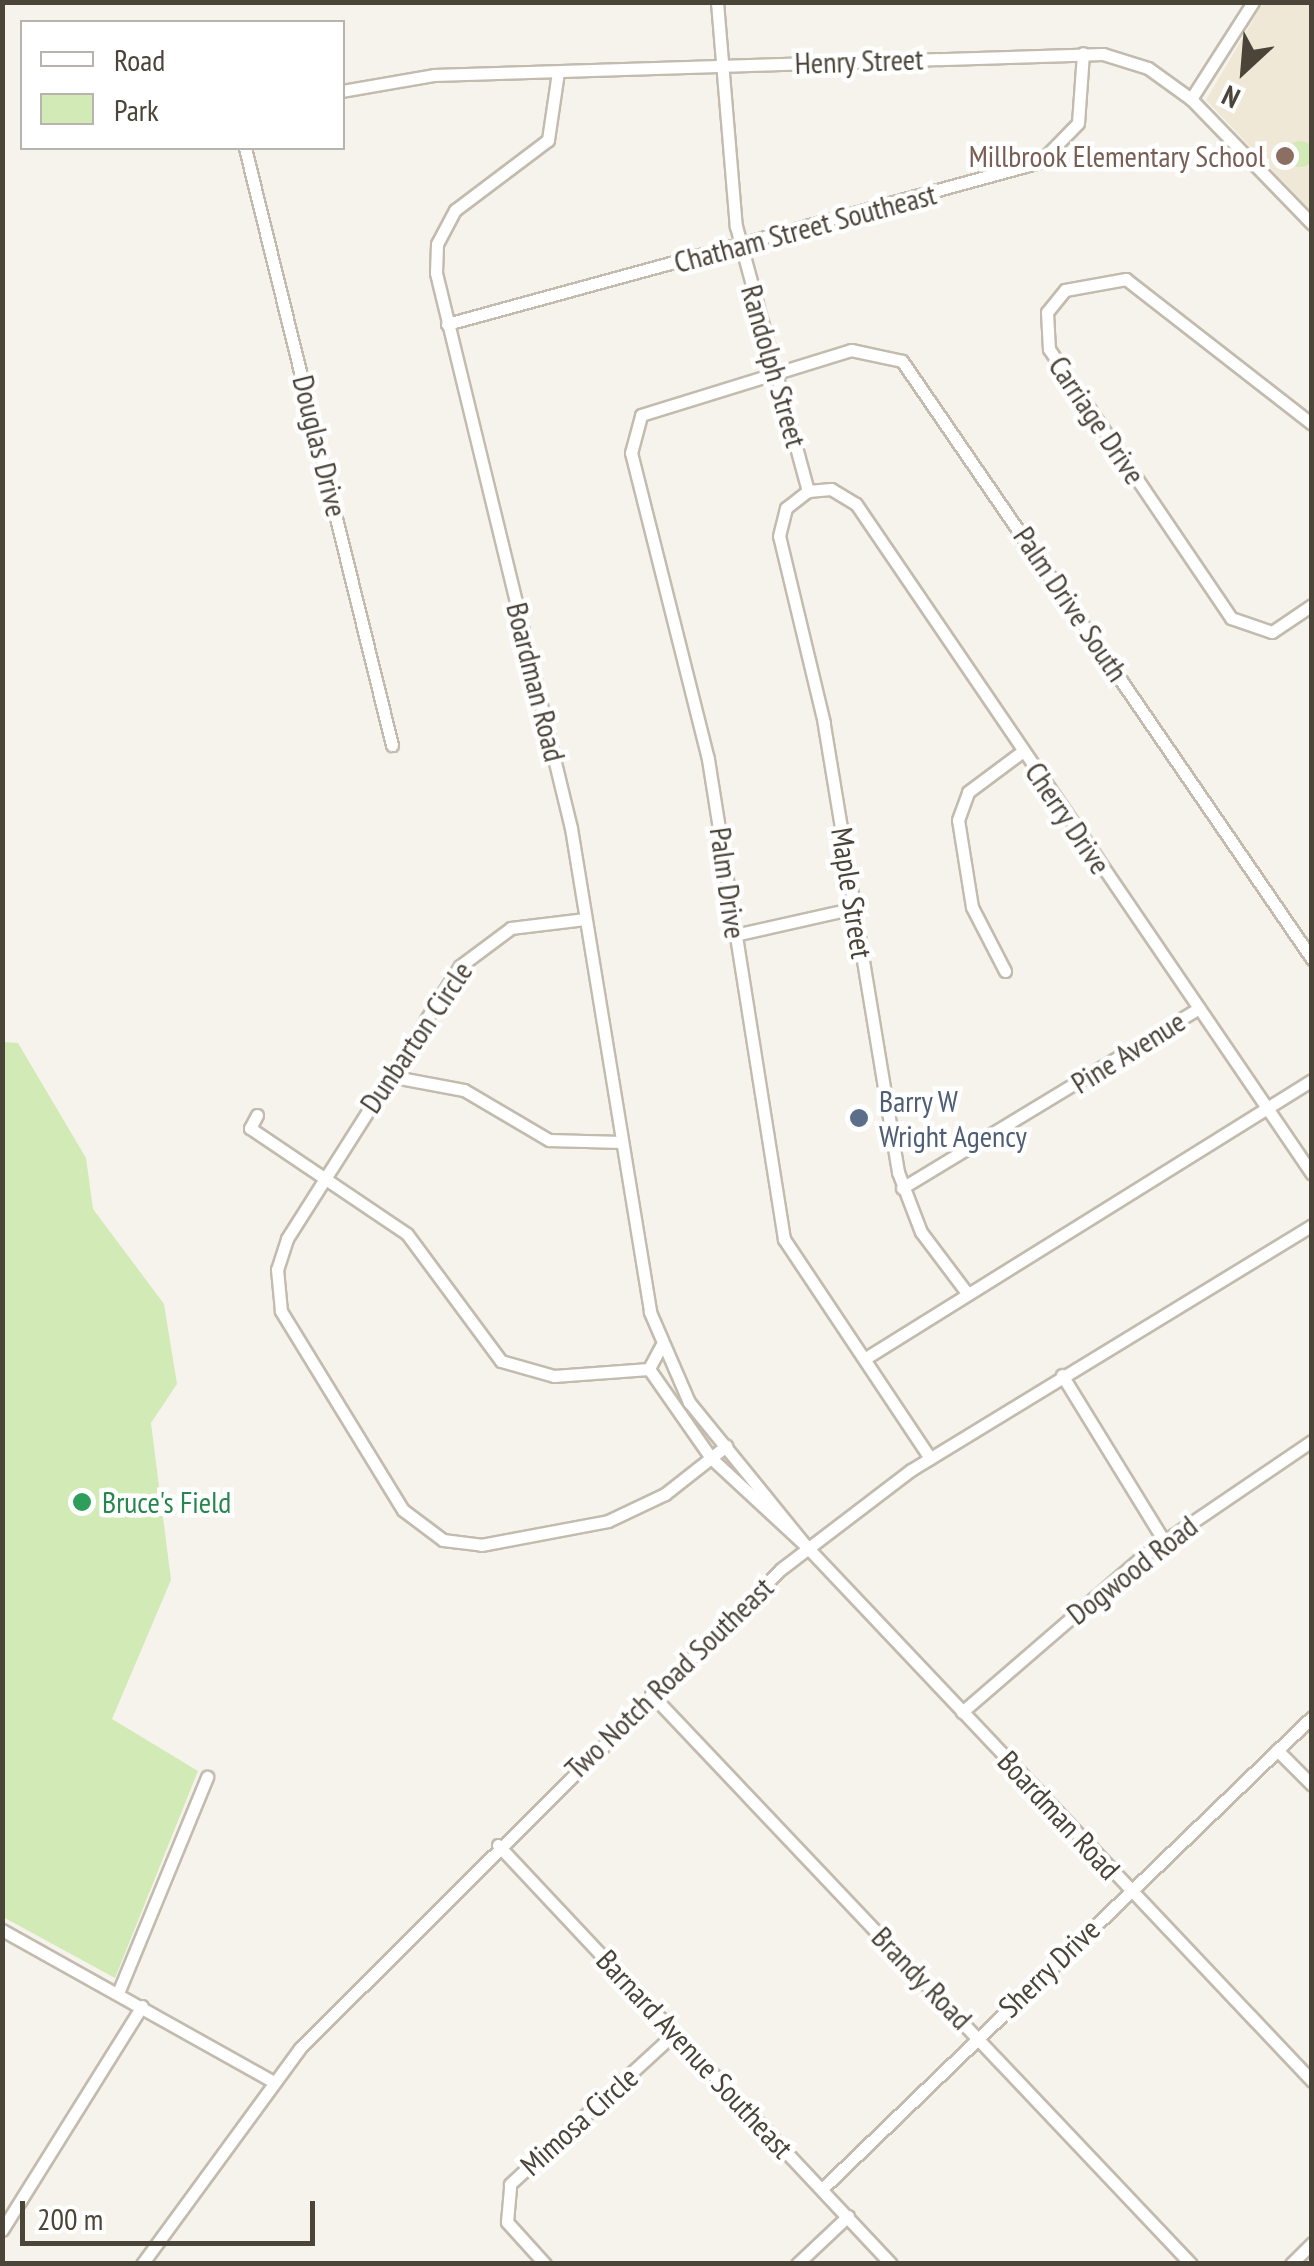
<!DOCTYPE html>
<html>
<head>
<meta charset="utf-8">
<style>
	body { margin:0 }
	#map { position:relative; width:1314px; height:2266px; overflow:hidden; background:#f6f3ec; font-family:"PT Sans Narrow",sans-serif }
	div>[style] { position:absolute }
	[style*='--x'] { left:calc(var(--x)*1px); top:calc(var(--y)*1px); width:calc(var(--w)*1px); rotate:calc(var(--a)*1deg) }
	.education>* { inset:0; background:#efe8d6 }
	.green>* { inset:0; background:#d2eab5 }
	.round { border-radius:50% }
	.roads { filter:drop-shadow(2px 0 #c2bbae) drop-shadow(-2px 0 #c2bbae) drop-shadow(0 2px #c2bbae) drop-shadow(0 -2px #c2bbae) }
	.minor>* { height:11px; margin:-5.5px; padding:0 5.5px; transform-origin:5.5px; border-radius:5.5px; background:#fff }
	.dots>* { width:28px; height:28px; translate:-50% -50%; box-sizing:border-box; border:5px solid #fff; border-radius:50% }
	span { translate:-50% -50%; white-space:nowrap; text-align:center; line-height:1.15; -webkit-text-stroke:9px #fff; paint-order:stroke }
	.street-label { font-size:30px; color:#4b4439 }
	.education-label { font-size:30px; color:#785e54 }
	.right { translate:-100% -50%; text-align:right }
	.service-label { font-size:30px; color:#4e5e75 }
	.left { translate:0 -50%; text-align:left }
	.leisure-label { font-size:30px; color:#27864d }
	.frame { position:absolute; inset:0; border:5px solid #4b4439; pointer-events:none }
	.legend { position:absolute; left:20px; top:20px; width:325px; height:130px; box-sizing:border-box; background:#fff; border:2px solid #b7b4b0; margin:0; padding:12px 18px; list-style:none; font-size:30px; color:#4b4439 }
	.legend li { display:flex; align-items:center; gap:20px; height:50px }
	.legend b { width:50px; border:2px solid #b7b4b0 }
	.north { position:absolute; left:1194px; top:20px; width:100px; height:100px; -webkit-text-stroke:8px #fff; paint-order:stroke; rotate:206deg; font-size:28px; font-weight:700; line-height:40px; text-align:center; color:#4b4439 }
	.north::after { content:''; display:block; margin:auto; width:35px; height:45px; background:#4b4439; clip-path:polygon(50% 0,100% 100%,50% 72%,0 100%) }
	.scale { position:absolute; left:20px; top:2201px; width:295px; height:45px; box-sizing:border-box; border:5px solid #4b4439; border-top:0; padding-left:12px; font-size:30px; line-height:35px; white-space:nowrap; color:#4b4439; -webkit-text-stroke:8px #fff; paint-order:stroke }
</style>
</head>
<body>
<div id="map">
	<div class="education">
		<i style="clip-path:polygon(1263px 3px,1311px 3px,1311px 211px,1206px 100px)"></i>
	</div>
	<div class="green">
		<i class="round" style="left:1287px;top:141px;width:26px;height:26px"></i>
		<i style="clip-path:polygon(3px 1042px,18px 1043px,86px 1158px,93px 1209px,164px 1304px,177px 1384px,151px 1423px,171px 1580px,112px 1719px,198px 1771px,115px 1978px,3px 1917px)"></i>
	</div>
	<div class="roads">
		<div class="minor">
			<i style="--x:717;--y:2;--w:225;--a:85.2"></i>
			<i style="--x:736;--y:226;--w:275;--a:74.8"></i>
			<i style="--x:558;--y:72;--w:69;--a:98.4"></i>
			<i style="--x:548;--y:140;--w:116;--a:143"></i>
			<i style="--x:455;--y:210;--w:38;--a:118"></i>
			<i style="--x:437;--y:244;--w:29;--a:92"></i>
			<i style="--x:436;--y:273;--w:571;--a:76.33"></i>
			<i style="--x:571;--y:828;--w:490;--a:80.7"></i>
			<i style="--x:650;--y:1312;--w:98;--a:66.6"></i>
			<i style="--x:689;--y:1402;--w:187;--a:50.9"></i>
			<i style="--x:342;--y:91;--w:93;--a:-9.9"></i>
			<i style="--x:434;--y:75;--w:669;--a:-1.8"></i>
			<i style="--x:1103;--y:54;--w:47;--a:17.3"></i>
			<i style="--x:1148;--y:68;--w:53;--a:35.8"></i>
			<i style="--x:1191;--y:99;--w:174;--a:45.9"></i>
			<i style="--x:1191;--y:99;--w:115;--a:-57.4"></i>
			<i style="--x:245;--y:148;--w:615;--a:76.17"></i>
			<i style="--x:447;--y:324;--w:615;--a:-15.28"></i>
			<i style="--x:1040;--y:162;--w:54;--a:-45.7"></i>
			<i style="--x:1078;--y:123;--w:70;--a:-85.9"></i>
			<i style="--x:1312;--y:424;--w:236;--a:-142.1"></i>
			<i style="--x:1126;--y:279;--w:62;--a:169.8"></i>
			<i style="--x:1065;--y:290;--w:28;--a:129"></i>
			<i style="--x:1047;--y:312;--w:37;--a:87"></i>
			<i style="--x:1049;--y:349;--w:325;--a:55.9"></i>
			<i style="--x:1231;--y:618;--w:43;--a:18.9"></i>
			<i style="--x:1272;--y:632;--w:48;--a:-34"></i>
			<i style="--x:585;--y:919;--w:75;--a:173.1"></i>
			<i style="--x:511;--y:928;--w:64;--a:143.3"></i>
			<i style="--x:460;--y:966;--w:323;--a:122.4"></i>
			<i style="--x:287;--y:1239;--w:32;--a:108"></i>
			<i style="--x:277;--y:1269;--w:42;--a:84.6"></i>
			<i style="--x:281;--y:1311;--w:233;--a:58.5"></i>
			<i style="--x:403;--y:1510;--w:50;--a:36.9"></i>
			<i style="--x:443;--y:1540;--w:38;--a:7"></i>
			<i style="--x:481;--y:1545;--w:129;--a:-10.7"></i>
			<i style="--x:608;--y:1521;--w:63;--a:-25.3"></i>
			<i style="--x:665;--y:1494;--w:78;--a:-38.2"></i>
			<i style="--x:735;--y:935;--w:123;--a:-12.7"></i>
			<i style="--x:1005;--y:971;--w:72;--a:-117.3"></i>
			<i style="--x:972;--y:907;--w:88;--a:-99.1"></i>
			<i style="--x:958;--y:820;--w:30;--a:-70"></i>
			<i style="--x:968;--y:792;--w:69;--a:-36.7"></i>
			<i style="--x:389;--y:1076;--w:76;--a:10.6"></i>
			<i style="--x:464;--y:1090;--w:99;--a:30.5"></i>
			<i style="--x:549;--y:1140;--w:73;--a:1.6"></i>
			<i style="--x:257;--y:1115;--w:15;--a:118"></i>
			<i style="--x:250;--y:1128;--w:189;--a:34"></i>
			<i style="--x:407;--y:1234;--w:158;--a:53.5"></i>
			<i style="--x:501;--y:1361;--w:55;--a:15.8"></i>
			<i style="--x:554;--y:1376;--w:95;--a:-4.2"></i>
			<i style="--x:902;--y:1188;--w:347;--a:-31.2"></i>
			<i style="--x:967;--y:1293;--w:76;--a:-127"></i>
			<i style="--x:921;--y:1232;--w:64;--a:-111"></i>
			<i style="--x:898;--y:1172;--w:455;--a:-99.4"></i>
			<i style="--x:824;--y:723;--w:192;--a:-103.5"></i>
			<i style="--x:779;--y:536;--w:29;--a:-76"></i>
			<i style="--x:786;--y:508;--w:28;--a:-38"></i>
			<i style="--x:808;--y:491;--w:23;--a:-5"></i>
			<i style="--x:831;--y:489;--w:29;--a:31"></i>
			<i style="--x:856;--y:504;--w:810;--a:55.76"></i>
			<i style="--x:661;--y:1346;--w:26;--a:118"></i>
			<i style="--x:649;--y:1369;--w:108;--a:55.1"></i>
			<i style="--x:711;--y:1458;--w:131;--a:42.8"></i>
			<i style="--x:807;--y:1547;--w:735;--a:46.6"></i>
			<i style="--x:869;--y:1356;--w:522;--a:-31.92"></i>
			<i style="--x:1062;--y:1375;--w:195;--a:58.4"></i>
			<i style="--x:930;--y:1458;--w:263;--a:-123.7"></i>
			<i style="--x:784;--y:1239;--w:486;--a:-99"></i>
			<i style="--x:708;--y:759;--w:316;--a:-104.1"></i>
			<i style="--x:631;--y:453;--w:39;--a:-75"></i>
			<i style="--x:641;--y:415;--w:220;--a:-17.2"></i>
			<i style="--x:851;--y:350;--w:52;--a:12.2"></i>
			<i style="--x:902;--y:361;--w:725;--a:55.56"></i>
			<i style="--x:651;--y:1694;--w:785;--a:46.55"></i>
			<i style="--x:962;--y:1712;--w:240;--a:-40.8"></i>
			<i style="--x:1144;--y:1555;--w:203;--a:-34.2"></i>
			<i style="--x:1277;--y:1750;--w:49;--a:45"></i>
			<i style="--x:498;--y:1845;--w:574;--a:46.83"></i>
			<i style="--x:2;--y:1930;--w:309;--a:29.2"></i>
			<i style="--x:118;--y:1993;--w:234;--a:-67.6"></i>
			<i style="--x:823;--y:2188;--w:679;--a:-43.93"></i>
			<i style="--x:2;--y:2230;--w:264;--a:-58"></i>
			<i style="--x:142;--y:2264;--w:268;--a:-53.8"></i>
			<i style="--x:300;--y:2048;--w:679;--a:-44.88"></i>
			<i style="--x:781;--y:1569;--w:163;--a:-37.3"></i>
			<i style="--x:911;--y:1470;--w:470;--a:-31.4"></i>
			<i style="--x:545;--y:2264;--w:57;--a:-132.1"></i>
			<i style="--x:507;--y:2222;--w:38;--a:-85"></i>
			<i style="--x:510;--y:2184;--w:224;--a:-42.5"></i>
			<i style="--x:797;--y:2264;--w:70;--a:-43.3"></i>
			<i style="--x:1291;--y:2264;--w:30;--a:-45"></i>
		</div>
	</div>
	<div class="dots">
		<i style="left:1285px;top:156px;background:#8d6e63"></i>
		<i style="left:859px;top:1118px;background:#5c6f8a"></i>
		<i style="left:82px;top:1502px;background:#2e9e5b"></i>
	</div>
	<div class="street-label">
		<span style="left:859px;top:61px;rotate:-2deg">Henry Street</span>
		<span style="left:805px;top:228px;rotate:-15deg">Chatham Street Southeast</span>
		<span style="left:774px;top:366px;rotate:74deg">Randolph Street</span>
		<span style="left:1097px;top:420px;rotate:56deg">Carriage Drive</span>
		<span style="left:320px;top:446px;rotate:76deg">Douglas Drive</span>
		<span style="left:1071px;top:604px;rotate:56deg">Palm Drive South</span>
		<span style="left:536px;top:682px;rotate:76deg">Boardman Road</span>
		<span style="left:1068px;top:818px;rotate:56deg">Cherry Drive</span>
		<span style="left:728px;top:883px;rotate:82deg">Palm Drive</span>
		<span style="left:852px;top:893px;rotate:81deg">Maple Street</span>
		<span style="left:416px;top:1037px;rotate:-56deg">Dunbarton Circle</span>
		<span style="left:1128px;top:1052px;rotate:-32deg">Pine Avenue</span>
		<span style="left:1132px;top:1570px;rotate:-38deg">Dogwood Road</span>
		<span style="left:669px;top:1678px;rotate:-44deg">Two Notch Road Southeast</span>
		<span style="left:1059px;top:1815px;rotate:47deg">Boardman Road</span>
		<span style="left:1049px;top:1968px;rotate:-44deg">Sherry Drive</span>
		<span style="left:922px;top:1978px;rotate:46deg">Brandy Road</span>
		<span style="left:695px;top:2054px;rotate:47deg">Barnard Avenue Southeast</span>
		<span style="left:579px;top:2121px;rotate:-42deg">Mimosa Circle</span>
	</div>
	<div class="education-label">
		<span class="right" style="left:1265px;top:156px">Millbrook Elementary School</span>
	</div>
	<div class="service-label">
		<span class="left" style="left:879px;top:1118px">Barry W<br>Wright Agency</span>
	</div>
	<div class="leisure-label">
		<span class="left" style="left:102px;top:1502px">Bruce's Field</span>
	</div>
	<div class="frame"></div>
	<ul class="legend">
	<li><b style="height:12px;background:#fff"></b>Road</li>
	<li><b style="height:28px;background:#d2eab5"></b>Park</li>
	</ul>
	<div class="north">N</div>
	<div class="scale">200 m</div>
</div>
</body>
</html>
